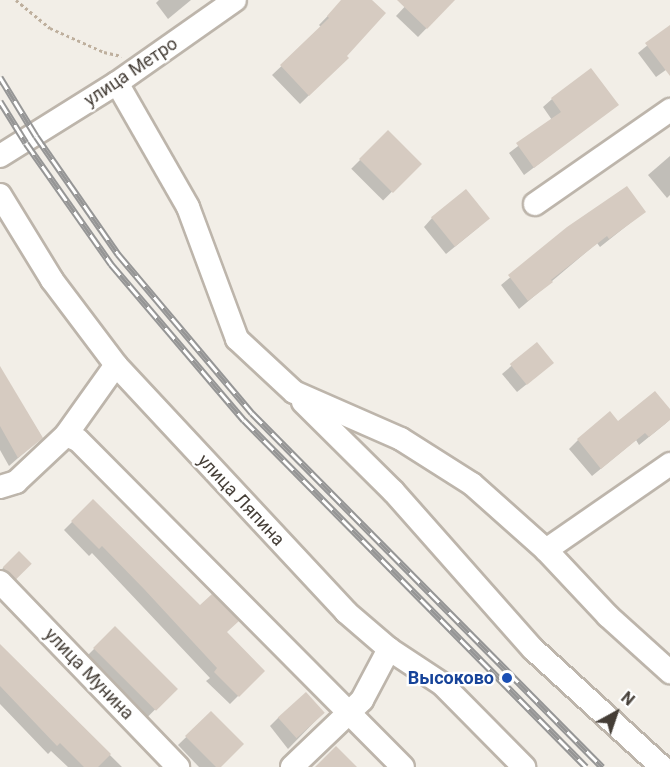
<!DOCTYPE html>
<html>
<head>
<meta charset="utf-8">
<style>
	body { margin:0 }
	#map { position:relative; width:670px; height:767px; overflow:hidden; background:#f2eee7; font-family:Roboto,sans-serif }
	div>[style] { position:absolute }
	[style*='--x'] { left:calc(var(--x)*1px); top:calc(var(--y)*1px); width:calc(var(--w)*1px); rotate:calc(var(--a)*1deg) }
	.shadow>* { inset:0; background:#0003; transform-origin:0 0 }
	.building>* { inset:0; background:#d6cbc1; transform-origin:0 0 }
	.path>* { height:3px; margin-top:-1.5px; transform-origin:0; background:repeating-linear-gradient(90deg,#beaf9d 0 3px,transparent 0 6px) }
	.roads { filter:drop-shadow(2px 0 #bdb5ab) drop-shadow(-2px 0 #bdb5ab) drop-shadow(0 2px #bdb5ab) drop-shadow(0 -2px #bdb5ab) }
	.minor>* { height:22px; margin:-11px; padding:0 11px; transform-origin:11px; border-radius:11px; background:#fff }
	.rail>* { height:7px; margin-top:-3.5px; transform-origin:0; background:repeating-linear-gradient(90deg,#fff 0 14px,#969696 0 28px); box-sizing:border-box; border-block:2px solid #969696 }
	.dots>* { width:16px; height:16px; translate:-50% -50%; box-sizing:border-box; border:3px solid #fff; border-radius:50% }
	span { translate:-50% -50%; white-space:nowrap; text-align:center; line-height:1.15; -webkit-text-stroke:4.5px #fff; paint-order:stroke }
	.street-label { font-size:18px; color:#453e37 }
	.transit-label { font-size:18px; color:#164399; font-weight:700 }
	.right { translate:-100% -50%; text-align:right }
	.north { position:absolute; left:586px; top:683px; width:60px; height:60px; -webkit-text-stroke:4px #fff; paint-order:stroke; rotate:40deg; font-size:16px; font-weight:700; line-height:24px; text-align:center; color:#453e37 }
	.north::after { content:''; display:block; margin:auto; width:21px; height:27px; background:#453e37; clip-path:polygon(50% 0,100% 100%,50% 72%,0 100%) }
</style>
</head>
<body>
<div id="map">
	<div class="shadow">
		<i style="clip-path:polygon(159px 0,191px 0,168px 19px,156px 3px)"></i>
		<i style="clip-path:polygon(343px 0,370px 0,345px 56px,347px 58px,300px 104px,272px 75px,322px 28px,319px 25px)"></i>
		<i style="clip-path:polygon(411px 0,441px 0,448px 6px,418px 37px,396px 16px)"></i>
		<i style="clip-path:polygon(670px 27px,670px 67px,656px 77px,638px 53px)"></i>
		<i style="clip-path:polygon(552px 99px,617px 105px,524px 175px,509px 153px,552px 120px,543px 107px)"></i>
		<i style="left:388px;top:132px;width:45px;height:52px;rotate:45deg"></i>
		<i style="clip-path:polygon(670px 156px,670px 195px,667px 198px,648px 175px)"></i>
		<i style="clip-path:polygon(644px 212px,600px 247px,597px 243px,519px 309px,501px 285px,568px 229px)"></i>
		<i style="clip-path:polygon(432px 218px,479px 227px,446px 254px,424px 227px)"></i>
		<i style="clip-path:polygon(537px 344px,543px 371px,517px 392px,502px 374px)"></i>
		<i style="clip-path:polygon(0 369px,42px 437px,9px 466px,0 450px)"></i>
		<i style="clip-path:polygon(670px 411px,670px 419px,665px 424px,639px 445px,636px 440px,592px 476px,569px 449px,578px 440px,618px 423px)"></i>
		<i style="clip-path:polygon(93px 501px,263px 671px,230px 704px,206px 681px,210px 678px,92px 553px,89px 556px,64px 530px)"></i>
		<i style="clip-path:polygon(19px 553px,30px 564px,7px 587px,0 581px,0 571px)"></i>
		<i style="left:115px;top:628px;width:86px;height:41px;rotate:45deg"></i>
		<i style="clip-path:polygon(0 646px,122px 767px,68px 767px,51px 751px,48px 754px,0 704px)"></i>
		<i style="clip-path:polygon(211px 713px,219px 767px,199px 767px,178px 745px)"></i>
		<i style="clip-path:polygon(323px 713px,288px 749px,270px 726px,278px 718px)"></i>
	</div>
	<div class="building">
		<i style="clip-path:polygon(341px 0,372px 0,386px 13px,347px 56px,349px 58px,309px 96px,280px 65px,329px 18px,327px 16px)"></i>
		<i style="clip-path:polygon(397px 0,455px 0,427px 29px)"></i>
		<i style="clip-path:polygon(670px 25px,670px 76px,645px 43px)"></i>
		<i style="clip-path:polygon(591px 68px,619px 105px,534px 168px,516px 143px,561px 112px,551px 98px)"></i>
		<i style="left:388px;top:130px;width:48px;height:41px;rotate:45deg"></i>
		<i style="clip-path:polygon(627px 186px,646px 212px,609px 239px,607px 236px,551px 280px,553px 282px,528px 301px,508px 275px,567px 227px)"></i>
		<i style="left:466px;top:189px;width:38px;height:45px;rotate:51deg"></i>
		<i style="left:537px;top:342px;width:27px;height:35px;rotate:51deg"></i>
		<i style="clip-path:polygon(0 366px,43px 438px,18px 458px,0 426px)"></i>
		<i style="clip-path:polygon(655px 391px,670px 409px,670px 420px,649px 437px,645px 433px,601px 469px,577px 439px,610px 411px,618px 421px)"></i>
		<i style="clip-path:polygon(93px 499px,200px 605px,212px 594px,239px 621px,227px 632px,265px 671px,239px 697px,214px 672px,217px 668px,144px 589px,102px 546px,99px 549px,71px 521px)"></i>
		<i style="left:19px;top:551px;width:18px;height:23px;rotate:45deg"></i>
		<i style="left:115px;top:626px;width:89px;height:31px;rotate:45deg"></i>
		<i style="clip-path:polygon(0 644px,111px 754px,98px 767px,84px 767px,60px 743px,57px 746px,0 686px)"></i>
		<i style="left:306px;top:692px;width:28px;height:38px;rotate:48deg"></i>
		<i style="clip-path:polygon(211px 711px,244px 744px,221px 767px,216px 767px,185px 736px)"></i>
		<i style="clip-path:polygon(336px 746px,357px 767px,315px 767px)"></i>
	</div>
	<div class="path">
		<i style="--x:16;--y:0;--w:44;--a:39.5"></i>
		<i style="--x:50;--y:28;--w:59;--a:24"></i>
		<i style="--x:104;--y:52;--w:18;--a:13"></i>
	</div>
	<div class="roads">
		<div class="minor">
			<i style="--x:117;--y:83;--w:143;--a:60.2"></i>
			<i style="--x:188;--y:207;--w:141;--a:69.6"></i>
			<i style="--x:237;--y:339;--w:78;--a:42.9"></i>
			<i style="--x:294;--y:392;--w:117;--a:23.7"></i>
			<i style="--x:401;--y:439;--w:84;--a:32.4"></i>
			<i style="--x:472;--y:484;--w:99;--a:41.7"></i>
			<i style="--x:546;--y:550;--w:91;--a:46.8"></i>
			<i style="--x:608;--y:616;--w:84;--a:42.1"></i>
			<i style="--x:0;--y:156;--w:138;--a:-32"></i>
			<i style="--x:117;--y:83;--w:144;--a:-35.1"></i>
			<i style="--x:0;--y:195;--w:100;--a:58.5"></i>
			<i style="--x:52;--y:280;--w:106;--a:53"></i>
			<i style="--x:116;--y:365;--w:338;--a:47"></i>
			<i style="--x:346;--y:612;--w:57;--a:40.7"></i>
			<i style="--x:389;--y:649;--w:64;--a:33.4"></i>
			<i style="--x:442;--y:684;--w:117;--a:45.3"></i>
			<i style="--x:535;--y:204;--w:165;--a:-34.8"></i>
			<i style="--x:303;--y:402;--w:127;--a:44.7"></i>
			<i style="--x:393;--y:491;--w:211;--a:48.5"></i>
			<i style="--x:533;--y:649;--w:175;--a:42.5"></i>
			<i style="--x:66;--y:435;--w:13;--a:23"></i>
			<i style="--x:78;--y:440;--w:461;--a:45.2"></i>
			<i style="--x:0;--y:487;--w:17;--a:-17"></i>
			<i style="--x:16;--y:482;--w:69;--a:-43.2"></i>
			<i style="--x:66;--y:435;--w:86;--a:-54.5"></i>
			<i style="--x:546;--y:550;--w:151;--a:-34.7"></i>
			<i style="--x:0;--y:582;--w:257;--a:46.1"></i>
			<i style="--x:292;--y:767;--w:97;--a:-43.7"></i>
			<i style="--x:362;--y:700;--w:58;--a:-62.1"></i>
		</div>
	</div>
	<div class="rail">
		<i style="--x:0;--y:77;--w:69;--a:58.6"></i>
		<i style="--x:36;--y:136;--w:144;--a:55.2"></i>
		<i style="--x:118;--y:254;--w:208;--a:49.9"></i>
		<i style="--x:252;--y:413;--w:498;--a:45.3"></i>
		<i style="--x:0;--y:101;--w:49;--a:58.2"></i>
		<i style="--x:26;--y:143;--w:148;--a:54.9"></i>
		<i style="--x:111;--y:264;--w:205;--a:49.6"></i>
		<i style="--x:244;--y:420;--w:487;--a:45.4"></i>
	</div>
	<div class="dots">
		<i style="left:507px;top:678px;background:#1a4fb4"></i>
	</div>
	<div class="street-label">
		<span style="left:131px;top:72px;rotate:-34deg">улица Метро</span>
		<span style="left:241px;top:500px;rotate:47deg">улица Ляпина</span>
		<span style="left:89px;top:674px;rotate:46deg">улица Мунина</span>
	</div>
	<div class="transit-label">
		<span class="right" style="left:494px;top:678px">Высоково</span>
	</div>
	<div class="north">N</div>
</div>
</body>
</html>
